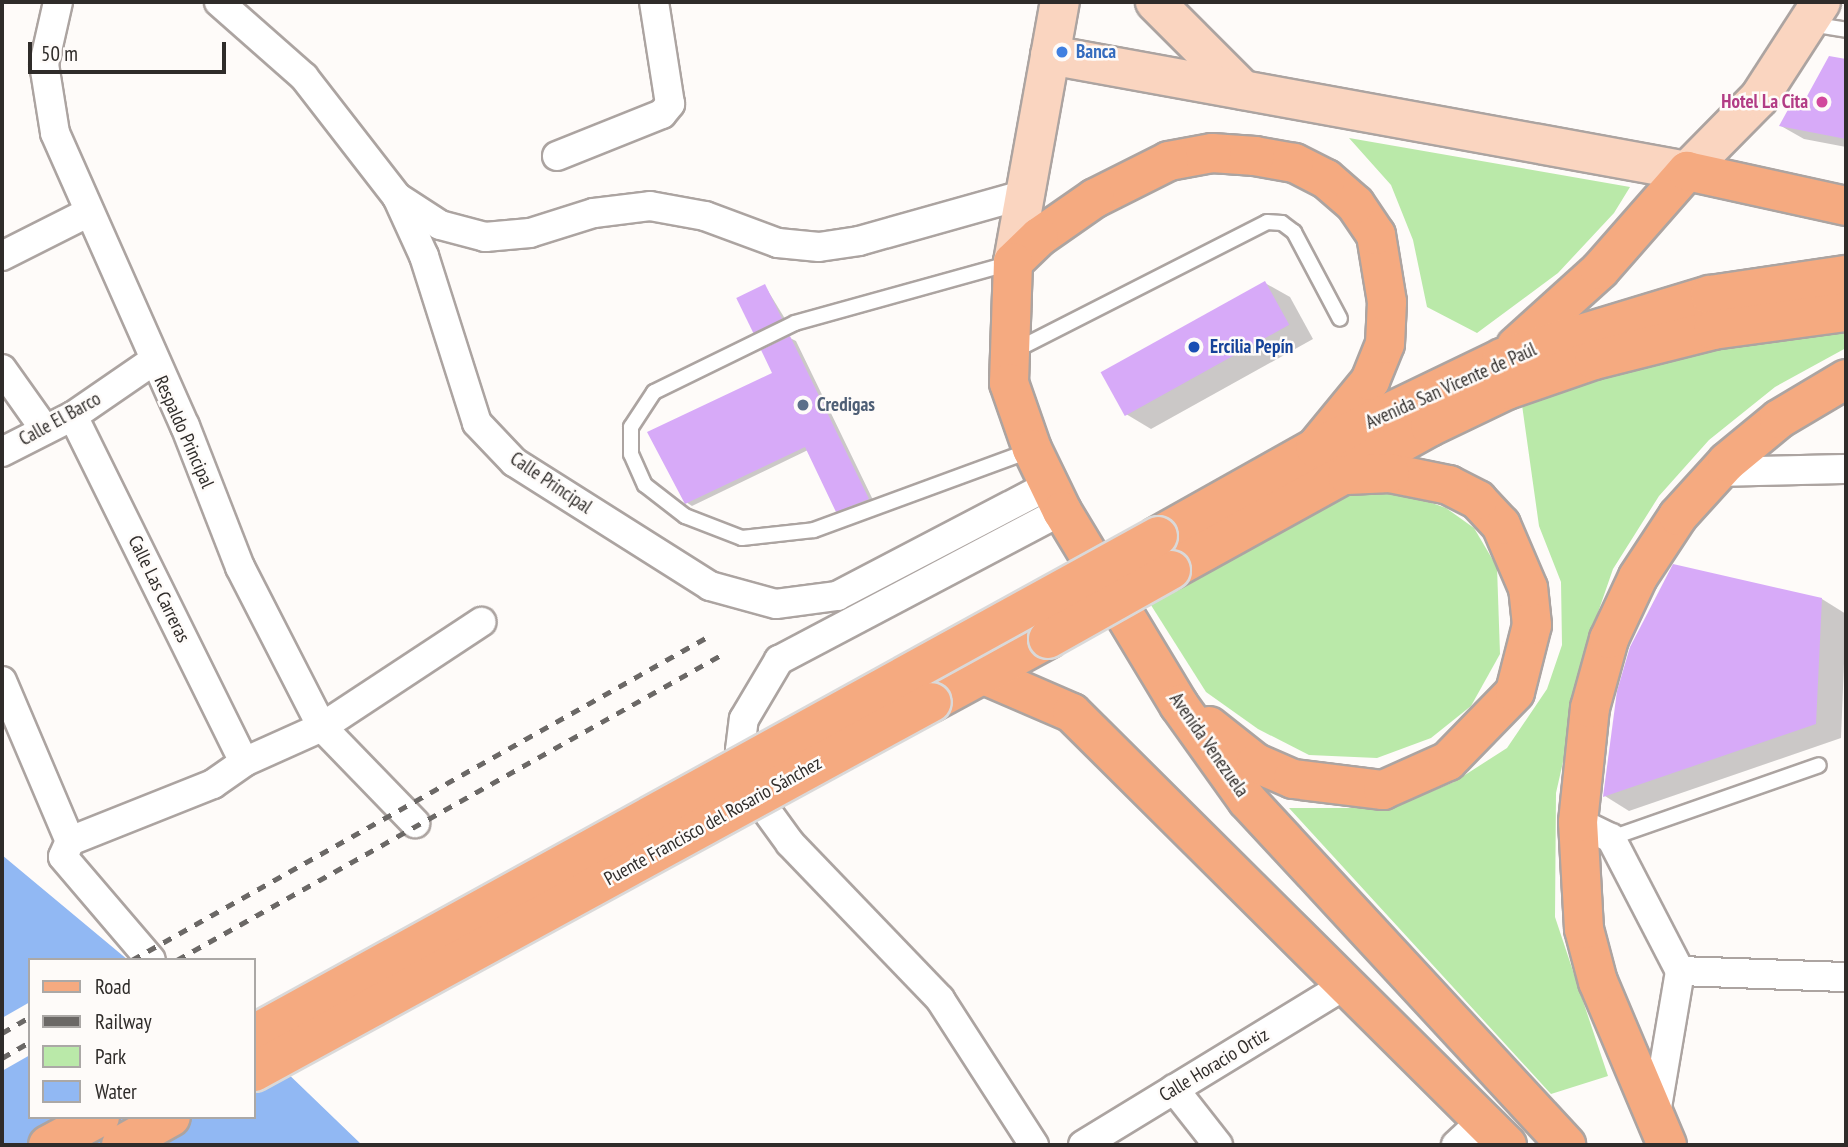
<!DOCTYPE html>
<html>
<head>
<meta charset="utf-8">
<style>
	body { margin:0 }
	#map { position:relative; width:1848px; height:1147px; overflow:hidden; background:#fefbf9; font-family:"PT Sans Narrow",sans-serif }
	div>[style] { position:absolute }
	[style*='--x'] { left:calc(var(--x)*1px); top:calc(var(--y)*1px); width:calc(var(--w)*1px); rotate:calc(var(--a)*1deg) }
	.green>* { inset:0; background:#bae9a9 }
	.water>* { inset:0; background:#91b8f3 }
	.pier>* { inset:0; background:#fefbf9 }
	.shadow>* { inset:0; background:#0003 }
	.building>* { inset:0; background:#d7aaf8; transform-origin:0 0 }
	.roads { filter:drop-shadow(2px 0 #aca4a1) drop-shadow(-2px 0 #aca4a1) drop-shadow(0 2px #aca4a1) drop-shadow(0 -2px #aca4a1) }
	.lane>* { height:14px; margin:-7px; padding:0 7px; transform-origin:7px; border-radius:7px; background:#fff }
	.street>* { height:28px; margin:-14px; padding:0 14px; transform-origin:14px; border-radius:14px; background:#fff }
	.secondary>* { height:38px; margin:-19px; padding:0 19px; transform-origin:19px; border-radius:19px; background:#fad5c0 }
	.primary>* { height:38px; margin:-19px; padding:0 19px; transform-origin:19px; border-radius:19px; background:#f5aa80 }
	.rail>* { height:5px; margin-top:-2.5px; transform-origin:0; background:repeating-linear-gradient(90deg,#6b6866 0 9px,transparent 0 18px) }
	.bridges { filter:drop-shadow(2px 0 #dad9d9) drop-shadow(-2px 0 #dad9d9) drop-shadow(0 2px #dad9d9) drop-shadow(0 -2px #dad9d9) }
	.primary-bridge>* { height:38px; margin:-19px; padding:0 19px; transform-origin:19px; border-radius:19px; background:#f5aa80 }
	.dots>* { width:19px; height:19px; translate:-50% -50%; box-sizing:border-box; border:4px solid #fefbf9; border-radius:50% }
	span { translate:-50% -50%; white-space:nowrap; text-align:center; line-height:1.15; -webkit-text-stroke:5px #fefbf9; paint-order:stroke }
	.shop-label { font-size:19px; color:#366cbe; font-weight:700 }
	.left { translate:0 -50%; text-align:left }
	.hotel-label { font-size:19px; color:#b23c85; font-weight:700 }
	.right { translate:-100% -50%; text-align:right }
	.transit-label { font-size:19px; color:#164399; font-weight:700 }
	.street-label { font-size:19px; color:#2f2c2a }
	.service-label { font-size:19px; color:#4e5e75; font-weight:700 }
	.frame { position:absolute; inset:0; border:4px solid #2f2c2a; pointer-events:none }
	.legend { position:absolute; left:28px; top:958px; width:228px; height:161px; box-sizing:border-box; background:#fefbf9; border:2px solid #aba8a6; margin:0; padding:9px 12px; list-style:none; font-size:21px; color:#2f2c2a }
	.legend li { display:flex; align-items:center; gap:14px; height:35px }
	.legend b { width:35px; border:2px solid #aba8a6 }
	.scale { position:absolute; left:28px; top:42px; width:198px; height:32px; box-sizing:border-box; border:4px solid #2f2c2a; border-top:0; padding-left:9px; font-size:21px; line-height:24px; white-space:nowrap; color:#2f2c2a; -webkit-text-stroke:5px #fefbf9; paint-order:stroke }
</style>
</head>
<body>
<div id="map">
	<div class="green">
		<i style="clip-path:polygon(1349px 138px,1630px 187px,1614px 213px,1558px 273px,1477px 333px,1427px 307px,1413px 240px,1391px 185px)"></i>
		<i style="clip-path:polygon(1846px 332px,1846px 348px,1775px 387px,1709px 440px,1659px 496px,1613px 569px,1594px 624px,1556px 793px,1555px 917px,1608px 1076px,1551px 1094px,1289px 808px,1357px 808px,1408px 801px,1454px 782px,1507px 748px,1547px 689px,1562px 645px,1561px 582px,1539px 526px,1522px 405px,1640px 363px,1719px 345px)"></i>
		<i style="clip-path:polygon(1404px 493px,1446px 508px,1474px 528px,1497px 567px,1500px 654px,1471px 706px,1431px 738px,1377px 758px,1309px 755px,1258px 729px,1206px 692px,1149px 602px,1342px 496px)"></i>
	</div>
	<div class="water">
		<i style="clip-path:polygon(2px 855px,128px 960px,30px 960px,30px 1117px,254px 1117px,254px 1041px,362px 1145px,2px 1145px)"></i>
	</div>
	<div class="pier">
		<i style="clip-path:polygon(30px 1002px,30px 1055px,2px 1071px,2px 1018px)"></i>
	</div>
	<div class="shadow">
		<i style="clip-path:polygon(1830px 58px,1846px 61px,1846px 147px,1804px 139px,1781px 126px,1807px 99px)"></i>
		<i style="clip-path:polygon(1265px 283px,1290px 297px,1313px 339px,1151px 429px,1126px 414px)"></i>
		<i style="clip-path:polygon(765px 286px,787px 322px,760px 335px,754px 332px)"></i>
		<i style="clip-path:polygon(790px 338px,796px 341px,874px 502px,843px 514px,837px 510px,808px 450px,692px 506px,686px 502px,774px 374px)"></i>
		<i style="clip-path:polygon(1822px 599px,1846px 614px,1841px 738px,1629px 811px,1605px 796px)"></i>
	</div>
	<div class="building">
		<i style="clip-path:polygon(1829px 56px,1846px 59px,1846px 139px,1779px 126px,1790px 106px,1806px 98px)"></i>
		<i style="left:1265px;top:281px;width:50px;height:188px;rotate:61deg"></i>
		<i style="left:765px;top:284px;width:39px;height:32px;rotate:64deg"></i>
		<i style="clip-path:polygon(790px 336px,869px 499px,836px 512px,805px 447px,685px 504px,647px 432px,772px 373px,761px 350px)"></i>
		<i style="clip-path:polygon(1673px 564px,1822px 598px,1816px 724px,1603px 797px,1617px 691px,1630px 647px)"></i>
	</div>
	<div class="roads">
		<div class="lane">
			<i style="--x:1810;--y:24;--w:36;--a:9"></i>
			<i style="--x:1011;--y:263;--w:224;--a:164.5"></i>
			<i style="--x:795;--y:323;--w:157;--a:153.9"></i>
			<i style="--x:654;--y:392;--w:42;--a:123.3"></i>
			<i style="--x:631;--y:427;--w:27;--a:90"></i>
			<i style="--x:631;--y:454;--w:34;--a:66"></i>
			<i style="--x:645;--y:485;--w:51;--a:37.8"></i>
			<i style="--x:685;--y:516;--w:61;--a:21.1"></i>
			<i style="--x:742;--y:538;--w:72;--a:-6.3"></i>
			<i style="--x:814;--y:530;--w:231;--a:-20.2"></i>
			<i style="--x:1012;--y:352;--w:286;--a:-27"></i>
			<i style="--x:1267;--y:222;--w:15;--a:4"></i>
			<i style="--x:1282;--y:223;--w:15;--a:37"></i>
			<i style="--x:1294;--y:232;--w:98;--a:62.1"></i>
			<i style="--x:1611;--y:838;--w:220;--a:-19.3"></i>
		</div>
		<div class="street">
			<i style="--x:58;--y:2;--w:64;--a:102.7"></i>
			<i style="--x:44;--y:64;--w:70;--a:80.9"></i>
			<i style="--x:55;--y:133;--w:321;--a:66.1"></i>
			<i style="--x:185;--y:426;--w:151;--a:68.7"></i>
			<i style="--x:240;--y:567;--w:180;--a:62.9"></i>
			<i style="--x:322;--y:727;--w:134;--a:45.9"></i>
			<i style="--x:219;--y:2;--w:113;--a:41.4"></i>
			<i style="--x:304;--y:77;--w:152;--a:52.2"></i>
			<i style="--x:397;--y:197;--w:65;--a:65.4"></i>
			<i style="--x:424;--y:256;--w:175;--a:72.4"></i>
			<i style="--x:477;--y:423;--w:54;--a:46.5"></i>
			<i style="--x:514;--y:462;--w:232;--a:32.3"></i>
			<i style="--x:710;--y:586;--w:68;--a:15.3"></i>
			<i style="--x:776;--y:604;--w:62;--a:-7.5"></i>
			<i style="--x:837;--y:596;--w:239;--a:-27.6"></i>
			<i style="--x:557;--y:156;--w:113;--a:-21.8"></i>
			<i style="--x:662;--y:114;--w:13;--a:-51"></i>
			<i style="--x:670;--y:104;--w:103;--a:-98.9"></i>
			<i style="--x:397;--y:197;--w:51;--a:33.1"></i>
			<i style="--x:440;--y:225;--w:47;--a:14.9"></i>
			<i style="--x:485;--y:237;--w:45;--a:-5.1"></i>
			<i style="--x:530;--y:233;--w:67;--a:-17.4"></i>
			<i style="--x:594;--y:213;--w:56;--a:-7.1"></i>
			<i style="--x:650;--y:206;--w:56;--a:10.3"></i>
			<i style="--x:705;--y:216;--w:78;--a:20.3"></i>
			<i style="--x:778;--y:243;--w:41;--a:5.6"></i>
			<i style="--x:819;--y:247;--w:40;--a:-8.5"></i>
			<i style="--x:859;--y:241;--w:170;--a:-15.7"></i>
			<i style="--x:2;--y:256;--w:95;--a:-26.8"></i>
			<i style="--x:2;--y:369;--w:71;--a:54.7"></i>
			<i style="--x:73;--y:416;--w:386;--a:63.7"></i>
			<i style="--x:2;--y:452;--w:80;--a:-26.9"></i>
			<i style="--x:73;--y:416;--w:97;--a:-34.5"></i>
			<i style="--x:1719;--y:472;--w:127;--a:-1.4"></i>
			<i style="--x:2;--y:681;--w:174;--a:67"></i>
			<i style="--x:70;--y:841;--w:17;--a:114"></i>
			<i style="--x:63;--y:857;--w:135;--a:49.5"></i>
			<i style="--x:1578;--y:822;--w:37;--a:26"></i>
			<i style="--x:1611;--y:838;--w:150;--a:62.6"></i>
			<i style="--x:1680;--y:971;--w:166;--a:2.1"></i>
			<i style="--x:70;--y:841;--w:154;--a:-21.7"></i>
			<i style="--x:213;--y:784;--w:38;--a:-35"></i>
			<i style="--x:244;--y:762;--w:85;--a:-24.2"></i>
			<i style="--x:322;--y:727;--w:191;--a:-33.4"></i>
			<i style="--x:1174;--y:1089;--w:71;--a:51.8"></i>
			<i style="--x:1655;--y:1119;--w:150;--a:-80.4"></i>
			<i style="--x:1034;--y:1145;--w:174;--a:-122.8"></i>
			<i style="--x:940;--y:999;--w:216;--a:-133.9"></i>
			<i style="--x:790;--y:843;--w:54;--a:-126"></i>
			<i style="--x:758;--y:799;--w:52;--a:-110.2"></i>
			<i style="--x:740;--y:750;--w:31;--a:-83"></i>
			<i style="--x:744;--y:719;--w:69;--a:-59.3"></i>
			<i style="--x:779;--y:660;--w:320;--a:-27.8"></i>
			<i style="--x:1083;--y:1145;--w:307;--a:-31.4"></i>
			<i style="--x:1456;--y:1145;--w:37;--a:-43"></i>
		</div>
		<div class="secondary">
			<i style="--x:1155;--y:2;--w:124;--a:45"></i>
			<i style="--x:1050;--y:55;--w:647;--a:10.32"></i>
			<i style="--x:1687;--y:171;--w:103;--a:-45.4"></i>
			<i style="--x:1759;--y:98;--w:114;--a:-57.1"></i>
			<i style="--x:1013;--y:262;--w:264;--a:-79.8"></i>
		</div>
		<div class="primary">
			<i style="--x:1516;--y:346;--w:113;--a:-42.1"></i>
			<i style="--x:1600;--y:270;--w:132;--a:-48.7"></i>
			<i style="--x:1687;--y:171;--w:163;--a:12.4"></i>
			<i style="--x:1315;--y:448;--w:87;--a:-50.6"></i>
			<i style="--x:1370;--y:381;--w:40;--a:-68"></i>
			<i style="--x:1385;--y:344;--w:42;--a:-87.3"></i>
			<i style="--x:1387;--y:302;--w:68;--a:-99.3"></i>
			<i style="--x:1376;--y:235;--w:37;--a:-124"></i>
			<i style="--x:1355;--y:204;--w:38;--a:-139"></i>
			<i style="--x:1326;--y:179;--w:36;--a:-153"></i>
			<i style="--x:1294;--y:163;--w:40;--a:-170"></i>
			<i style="--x:1255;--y:156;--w:43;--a:-176"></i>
			<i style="--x:1212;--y:153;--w:44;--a:169.5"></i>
			<i style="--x:1169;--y:161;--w:83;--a:153.4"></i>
			<i style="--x:1095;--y:198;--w:68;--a:145.1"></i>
			<i style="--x:1039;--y:237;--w:36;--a:136"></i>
			<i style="--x:1013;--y:262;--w:121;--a:91.9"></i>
			<i style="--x:1009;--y:383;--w:70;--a:70.8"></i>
			<i style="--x:1032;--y:449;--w:69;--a:64.2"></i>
			<i style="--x:1062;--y:511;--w:227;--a:58.9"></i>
			<i style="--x:1179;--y:705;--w:117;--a:54.4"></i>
			<i style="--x:1247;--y:800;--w:470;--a:47.2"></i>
			<i style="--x:1158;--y:536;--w:180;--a:-29.3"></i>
			<i style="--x:1315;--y:448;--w:208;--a:-25.7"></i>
			<i style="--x:1502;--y:358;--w:217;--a:-16.9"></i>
			<i style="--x:1710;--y:295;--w:137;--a:-8.4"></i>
			<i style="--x:1171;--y:570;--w:296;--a:-28.9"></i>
			<i style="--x:1430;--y:427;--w:85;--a:-25.7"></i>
			<i style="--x:1507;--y:390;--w:92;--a:-19"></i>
			<i style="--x:1594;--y:360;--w:123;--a:-14.1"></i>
			<i style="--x:1713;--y:330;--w:134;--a:-7.7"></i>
			<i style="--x:982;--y:674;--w:98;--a:23.4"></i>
			<i style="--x:1072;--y:713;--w:613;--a:44.8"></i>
			<i style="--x:932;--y:702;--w:132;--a:-28.5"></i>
			<i style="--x:1209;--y:726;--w:60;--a:38.2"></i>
			<i style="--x:1256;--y:763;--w:40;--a:23.4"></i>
			<i style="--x:1293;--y:779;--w:91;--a:7"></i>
			<i style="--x:1383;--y:790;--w:71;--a:-24"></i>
			<i style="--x:1448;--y:761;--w:96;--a:-45.8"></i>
			<i style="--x:1515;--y:692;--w:69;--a:-75.8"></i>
			<i style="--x:1532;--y:625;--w:37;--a:-96"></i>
			<i style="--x:1528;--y:588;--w:69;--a:-113.2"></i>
			<i style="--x:1501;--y:525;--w:34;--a:-133"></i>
			<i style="--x:1478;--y:500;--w:33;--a:-153"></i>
			<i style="--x:1449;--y:485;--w:60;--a:-168.5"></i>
			<i style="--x:1390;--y:473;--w:43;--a:177.3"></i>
			<i style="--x:48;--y:1145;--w:59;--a:-28.3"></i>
			<i style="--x:121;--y:1145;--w:57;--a:-29.2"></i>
			<i style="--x:1667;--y:1145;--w:177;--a:-112.9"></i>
			<i style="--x:1598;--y:982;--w:55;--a:-104.8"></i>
			<i style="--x:1584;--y:929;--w:107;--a:-93.2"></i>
			<i style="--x:1578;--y:822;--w:115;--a:-84"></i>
			<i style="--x:1590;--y:708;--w:72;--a:-74.6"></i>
			<i style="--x:1609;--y:639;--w:68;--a:-64.9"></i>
			<i style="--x:1638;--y:577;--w:73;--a:-56.7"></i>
			<i style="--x:1678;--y:516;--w:73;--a:-47.8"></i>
			<i style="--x:1727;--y:462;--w:67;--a:-39.6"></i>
			<i style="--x:1779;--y:419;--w:78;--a:-30.8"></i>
		</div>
	</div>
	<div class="rail">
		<i style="--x:132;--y:960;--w:664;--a:-29.31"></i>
		<i style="--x:177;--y:960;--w:626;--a:-29.27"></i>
		<i style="--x:2;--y:1033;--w:32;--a:-30"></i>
		<i style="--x:2;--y:1058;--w:32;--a:-30"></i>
	</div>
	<div class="bridges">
		<div class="primary-bridge">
			<i style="--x:1048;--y:639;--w:141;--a:-29.3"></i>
			<i style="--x:254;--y:1034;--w:1032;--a:-28.85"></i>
			<i style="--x:254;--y:1072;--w:772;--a:-28.62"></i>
		</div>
	</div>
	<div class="dots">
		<i style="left:1062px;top:52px;background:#3f7fe0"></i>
		<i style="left:1822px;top:102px;background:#d1479c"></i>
		<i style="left:1194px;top:347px;background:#1a4fb4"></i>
		<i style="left:803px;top:405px;background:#5c6f8a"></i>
	</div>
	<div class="shop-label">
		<span class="left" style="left:1076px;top:52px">Banca</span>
	</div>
	<div class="hotel-label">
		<span class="right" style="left:1808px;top:102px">Hotel La Cita</span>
	</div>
	<div class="transit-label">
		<span class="left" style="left:1210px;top:347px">Ercilia Pepín</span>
	</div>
	<div class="street-label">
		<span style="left:1451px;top:386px;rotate:-24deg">Avenida San Vicente de Paúl</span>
		<span style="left:60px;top:419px;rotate:-29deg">Calle El Barco</span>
		<span style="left:184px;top:432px;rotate:66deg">Respaldo Principal</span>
		<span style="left:551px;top:483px;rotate:34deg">Calle Principal</span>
		<span style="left:159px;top:589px;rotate:64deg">Calle Las Carreras</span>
		<span style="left:1209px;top:745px;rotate:55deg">Avenida Venezuela</span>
		<span style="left:713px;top:821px;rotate:-29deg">Puente Francisco del Rosario Sánchez</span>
		<span style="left:1214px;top:1065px;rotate:-31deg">Calle Horacio Ortiz</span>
	</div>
	<div class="service-label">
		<span class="left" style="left:817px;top:405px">Credigas</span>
	</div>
	<div class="frame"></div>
	<ul class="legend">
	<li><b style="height:9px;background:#f5aa80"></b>Road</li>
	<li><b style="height:9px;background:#6b6866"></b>Railway</li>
	<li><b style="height:19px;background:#bae9a9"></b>Park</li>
	<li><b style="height:19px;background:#91b8f3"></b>Water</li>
	</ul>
	<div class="scale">50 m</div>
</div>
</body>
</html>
